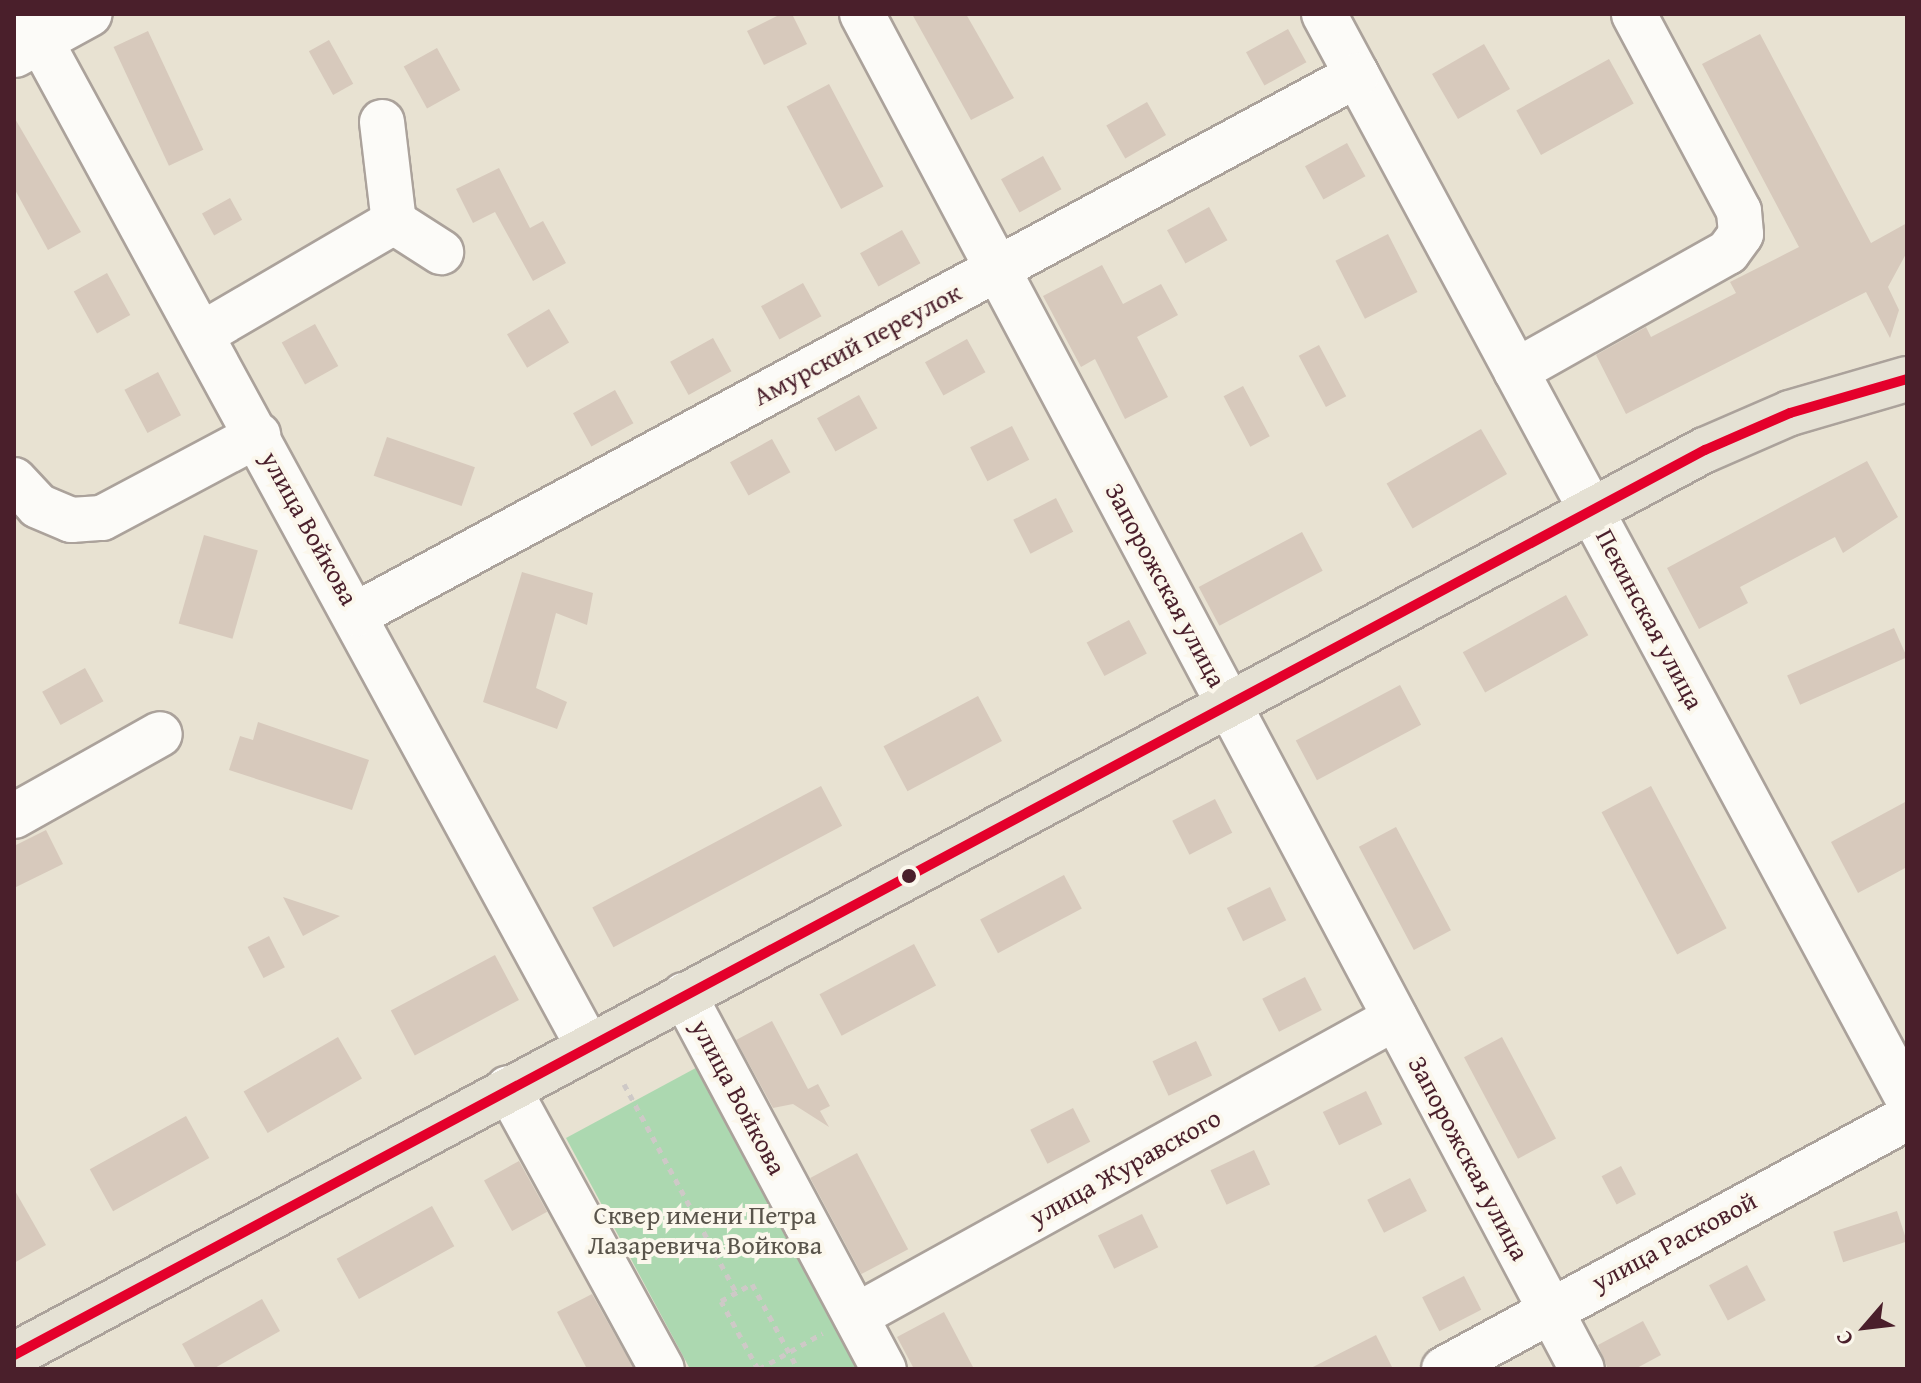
<!DOCTYPE html>
<html>
<head>
<meta charset="utf-8">
<style>
	body { margin:0 }
	#map { position:relative; width:1921px; height:1383px; overflow:hidden; background:#e8e2d2; font-family:"Gentium Book Plus",serif }
	div>[style] { position:absolute }
	[style*='--x'] { left:calc(var(--x)*1px); top:calc(var(--y)*1px); width:calc(var(--w)*1px); rotate:calc(var(--a)*1deg) }
	.green>* { inset:0; background:#acd8b0 }
	.building>* { inset:0; background:#d7c9bc; transform-origin:0 0 }
	.path>* { height:5px; margin-top:-2.5px; transform-origin:0; background:repeating-linear-gradient(90deg,#cec9c7 0 6px,transparent 0 12px) }
	.roads { filter:drop-shadow(2px 0 #aba29b) drop-shadow(-2px 0 #aba29b) drop-shadow(0 2px #aba29b) drop-shadow(0 -2px #aba29b) }
	.minor>* { height:44px; margin:-22px; padding:0 22px; transform-origin:22px; border-radius:22px; background:#fcfbf8 }
	.major>* { height:44px; margin:-22px; padding:0 22px; transform-origin:22px; border-radius:22px; background:#e5e1d4 }
	.bus-1>* { height:10px; margin:-5px; padding:0 5px; transform-origin:5px; border-radius:5px; background:#e4002b }
	.dots>* { width:22px; height:22px; translate:-50% -50%; box-sizing:border-box; border:4px solid #fbf7ec; border-radius:50% }
	span { translate:-50% -50%; white-space:nowrap; text-align:center; line-height:1.15; -webkit-text-stroke:8px #fbf7ec; paint-order:stroke }
	.street-label { font-size:26px; color:#4a1f2b }
	.park-label { font-size:26px; color:#59544b }
	.frame { position:absolute; inset:0; border:16px solid #4a1f2b; pointer-events:none }
	.north { position:absolute; left:1825px; top:1287px; width:80px; height:80px; -webkit-text-stroke:6px #fbf7ec; paint-order:stroke; rotate:242deg; font-size:22px; font-weight:700; line-height:32px; text-align:center; color:#4a1f2b }
	.north::after { content:''; display:block; margin:auto; width:28px; height:36px; background:#4a1f2b; clip-path:polygon(50% 0,100% 100%,50% 72%,0 100%) }
</style>
</head>
<body>
<div id="map">
	<div class="green">
		<i style="clip-path:polygon(705px 1063px,869px 1369px,690px 1369px,566px 1138px)"></i>
	</div>
	<div class="building">
		<i style="clip-path:polygon(781px 14px,792px 14px,807px 44px,764px 65px,747px 31px)"></i>
		<i style="clip-path:polygon(912px 14px,966px 14px,1014px 98px,971px 120px)"></i>
		<i style="left:1288px;top:29px;width:38px;height:48px;rotate:61deg"></i>
		<i style="left:148px;top:31px;width:131px;height:38px;rotate:65deg"></i>
		<i style="clip-path:polygon(1760px 34px,1871px 243px,1907px 223px,1907px 252px,1888px 287px,1899px 310px,1890px 338px,1866px 292px,1626px 414px,1596px 355px,1646px 327px,1651px 337px,1736px 293px,1730px 282px,1799px 247px,1702px 64px)"></i>
		<i style="left:329px;top:40px;width:50px;height:23px;rotate:61deg"></i>
		<i style="left:1484px;top:44px;width:52px;height:60px;rotate:60deg"></i>
		<i style="left:437px;top:48px;width:48px;height:38px;rotate:61deg"></i>
		<i style="left:1609px;top:59px;width:51px;height:106px;rotate:61deg"></i>
		<i style="left:829px;top:84px;width:116px;height:48px;rotate:62deg"></i>
		<i style="left:1147px;top:102px;width:38px;height:47px;rotate:60deg"></i>
		<i style="clip-path:polygon(14px 117px,81px 232px,48px 250px,14px 188px)"></i>
		<i style="left:1347px;top:143px;width:38px;height:48px;rotate:61deg"></i>
		<i style="left:1043px;top:156px;width:38px;height:48px;rotate:61deg"></i>
		<i style="clip-path:polygon(499px 168px,530px 228px,543px 221px,566px 263px,533px 281px,495px 212px,473px 223px,456px 189px)"></i>
		<i style="left:230px;top:198px;width:25px;height:32px;rotate:61deg"></i>
		<i style="left:1209px;top:207px;width:38px;height:48px;rotate:61deg"></i>
		<i style="left:902px;top:230px;width:38px;height:48px;rotate:61deg"></i>
		<i style="left:1388px;top:234px;width:65px;height:59px;rotate:63deg"></i>
		<i style="clip-path:polygon(1102px 265px,1123px 304px,1161px 284px,1178px 315px,1137px 337px,1168px 397px,1125px 419px,1095px 359px,1081px 367px,1043px 296px)"></i>
		<i style="left:107px;top:273px;width:48px;height:38px;rotate:61deg"></i>
		<i style="left:803px;top:283px;width:38px;height:48px;rotate:61deg"></i>
		<i style="left:549px;top:309px;width:39px;height:49px;rotate:59deg"></i>
		<i style="left:315px;top:324px;width:48px;height:38px;rotate:61deg"></i>
		<i style="left:713px;top:338px;width:38px;height:49px;rotate:61deg"></i>
		<i style="left:967px;top:339px;width:38px;height:48px;rotate:61deg"></i>
		<i style="left:1319px;top:345px;width:58px;height:23px;rotate:62deg"></i>
		<i style="left:158px;top:372px;width:49px;height:38px;rotate:62deg"></i>
		<i style="left:1243px;top:386px;width:57px;height:22px;rotate:62deg"></i>
		<i style="left:615px;top:390px;width:38px;height:48px;rotate:61deg"></i>
		<i style="left:859px;top:395px;width:38px;height:48px;rotate:61deg"></i>
		<i style="left:1012px;top:426px;width:38px;height:47px;rotate:63deg"></i>
		<i style="left:1481px;top:429px;width:52px;height:109px;rotate:60deg"></i>
		<i style="left:387px;top:437px;width:93px;height:41px;rotate:19deg"></i>
		<i style="left:772px;top:439px;width:38px;height:48px;rotate:61deg"></i>
		<i style="clip-path:polygon(1867px 461px,1898px 517px,1843px 553px,1835px 537px,1740px 587px,1748px 603px,1699px 629px,1667px 568px)"></i>
		<i style="left:1056px;top:498px;width:38px;height:48px;rotate:63deg"></i>
		<i style="left:1302px;top:532px;width:44px;height:117px;rotate:62deg"></i>
		<i style="left:204px;top:535px;width:56px;height:92px;rotate:16deg"></i>
		<i style="clip-path:polygon(522px 572px,593px 593px,587px 625px,556px 613px,536px 688px,567px 702px,557px 729px,483px 702px)"></i>
		<i style="left:1566px;top:595px;width:46px;height:118px;rotate:61deg"></i>
		<i style="left:1129px;top:620px;width:38px;height:48px;rotate:62deg"></i>
		<i style="left:1894px;top:628px;width:32px;height:117px;rotate:66deg"></i>
		<i style="left:85px;top:668px;width:38px;height:49px;rotate:61deg"></i>
		<i style="left:1400px;top:685px;width:45px;height:118px;rotate:62deg"></i>
		<i style="left:978px;top:696px;width:51px;height:107px;rotate:62deg"></i>
		<i style="clip-path:polygon(258px 722px,369px 760px,352px 810px,229px 770px,240px 736px,253px 740px)"></i>
		<i style="left:821px;top:786px;width:45px;height:259px;rotate:62deg"></i>
		<i style="left:1651px;top:786px;width:161px;height:56px;rotate:62deg"></i>
		<i style="left:1215px;top:799px;width:38px;height:48px;rotate:63deg"></i>
		<i style="clip-path:polygon(1907px 801px,1907px 867px,1858px 893px,1831px 842px)"></i>
		<i style="left:1396px;top:827px;width:117px;height:42px;rotate:62deg"></i>
		<i style="clip-path:polygon(46px 830px,63px 864px,14px 888px,14px 846px)"></i>
		<i style="left:1064px;top:875px;width:38px;height:95px;rotate:62deg"></i>
		<i style="left:1270px;top:887px;width:37px;height:48px;rotate:64deg"></i>
		<i style="clip-path:polygon(283px 897px,340px 916px,303px 936px)"></i>
		<i style="left:269px;top:936px;width:35px;height:24px;rotate:63deg"></i>
		<i style="left:914px;top:944px;width:47px;height:107px;rotate:62deg"></i>
		<i style="left:495px;top:955px;width:51px;height:118px;rotate:62deg"></i>
		<i style="left:1305px;top:977px;width:37px;height:48px;rotate:63deg"></i>
		<i style="clip-path:polygon(772px 1021px,808px 1089px,818px 1084px,830px 1106px,820px 1111px,829px 1127px,793px 1104px,773px 1108px,736px 1040px)"></i>
		<i style="left:338px;top:1037px;width:48px;height:109px;rotate:60deg"></i>
		<i style="left:1502px;top:1037px;width:115px;height:43px;rotate:62deg"></i>
		<i style="left:1196px;top:1041px;width:38px;height:48px;rotate:65deg"></i>
		<i style="left:1366px;top:1091px;width:37px;height:48px;rotate:64deg"></i>
		<i style="left:1073px;top:1108px;width:38px;height:48px;rotate:63deg"></i>
		<i style="left:186px;top:1116px;width:48px;height:110px;rotate:61deg"></i>
		<i style="left:1254px;top:1150px;width:38px;height:48px;rotate:65deg"></i>
		<i style="left:857px;top:1153px;width:109px;height:53px;rotate:62deg"></i>
		<i style="left:519px;top:1161px;width:58px;height:40px;rotate:61deg"></i>
		<i style="left:1621px;top:1166px;width:32px;height:22px;rotate:62deg"></i>
		<i style="left:1410px;top:1178px;width:37px;height:48px;rotate:63deg"></i>
		<i style="clip-path:polygon(14px 1189px,46px 1245px,14px 1263px)"></i>
		<i style="left:432px;top:1206px;width:46px;height:109px;rotate:61deg"></i>
		<i style="left:1897px;top:1211px;width:32px;height:67px;rotate:72deg"></i>
		<i style="left:1142px;top:1214px;width:37px;height:49px;rotate:64deg"></i>
		<i style="left:1747px;top:1265px;width:40px;height:43px;rotate:62deg"></i>
		<i style="left:1464px;top:1276px;width:38px;height:47px;rotate:63deg"></i>
		<i style="clip-path:polygon(592px 1294px,634px 1369px,587px 1369px,557px 1312px)"></i>
		<i style="clip-path:polygon(262px 1299px,280px 1331px,213px 1369px,196px 1369px,182px 1344px)"></i>
		<i style="clip-path:polygon(944px 1312px,974px 1369px,914px 1369px,897px 1337px)"></i>
		<i style="clip-path:polygon(1643px 1321px,1661px 1355px,1635px 1369px,1608px 1369px,1598px 1345px)"></i>
		<i style="clip-path:polygon(1376px 1335px,1393px 1369px,1309px 1369px)"></i>
	</div>
	<div class="path">
		<i style="--x:624;--y:1084;--w:236;--a:61.7"></i>
		<i style="--x:758;--y:1369;--w:77;--a:-118.6"></i>
		<i style="--x:721;--y:1301;--w:35;--a:-29"></i>
		<i style="--x:752;--y:1284;--w:97;--a:61.6"></i>
		<i style="--x:759;--y:1369;--w:73;--a:-29.4"></i>
	</div>
	<div class="roads">
		<div class="minor">
			<i style="--x:26;--y:14;--w:1175;--a:61.43"></i>
			<i style="--x:862;--y:14;--w:1534;--a:62.02"></i>
			<i style="--x:1324;--y:14;--w:1230;--a:61.71"></i>
			<i style="--x:15;--y:55;--w:85;--a:-28.7"></i>
			<i style="--x:382;--y:122;--w:101;--a:83.2"></i>
			<i style="--x:394;--y:222;--w:56;--a:32.6"></i>
			<i style="--x:202;--y:334;--w:222;--a:-30.3"></i>
			<i style="--x:1516;--y:371;--w:243;--a:-29.3"></i>
			<i style="--x:1728;--y:252;--w:22;--a:-54"></i>
			<i style="--x:1741;--y:234;--w:23;--a:-95"></i>
			<i style="--x:1739;--y:211;--w:223;--a:-118.1"></i>
			<i style="--x:14;--y:480;--w:35;--a:47"></i>
			<i style="--x:38;--y:506;--w:36;--a:23"></i>
			<i style="--x:71;--y:520;--w:31;--a:-4"></i>
			<i style="--x:102;--y:518;--w:177;--a:-28"></i>
			<i style="--x:357;--y:614;--w:1136;--a:-28.32"></i>
			<i style="--x:14;--y:816;--w:167;--a:-29.3"></i>
			<i style="--x:684;--y:995;--w:424;--a:61.9"></i>
			<i style="--x:508;--y:1088;--w:320;--a:61.3"></i>
			<i style="--x:856;--y:1316;--w:616;--a:-28.94"></i>
			<i style="--x:1444;--y:1369;--w:527;--a:-28.46"></i>
		</div>
		<div class="major">
			<i style="--x:14;--y:1355;--w:1918;--a:-28.16"></i>
			<i style="--x:1705;--y:450;--w:93;--a:-23.5"></i>
			<i style="--x:1790;--y:413;--w:122;--a:-16.2"></i>
		</div>
	</div>
	<div class="bus-1">
		<i style="--x:14;--y:1355;--w:1918;--a:-28.16"></i>
		<i style="--x:1705;--y:450;--w:93;--a:-23.5"></i>
		<i style="--x:1790;--y:413;--w:122;--a:-16.2"></i>
	</div>
	<div class="dots">
		<i style="left:909px;top:876px;background:#4a1f2b"></i>
	</div>
	<div class="street-label">
		<span style="left:857px;top:344px;rotate:-28deg">Амурский переулок</span>
		<span style="left:310px;top:528px;rotate:61deg">улица Войкова</span>
		<span style="left:1166px;top:585px;rotate:62deg">Запорожская улица</span>
		<span style="left:1650px;top:619px;rotate:62deg">Пекинская улица</span>
		<span style="left:739px;top:1097px;rotate:62deg">улица Войкова</span>
		<span style="left:1469px;top:1158px;rotate:62deg">Запорожская улица</span>
		<span style="left:1125px;top:1167px;rotate:-29deg">улица Журавского</span>
		<span style="left:1674px;top:1241px;rotate:-28deg">улица Расковой</span>
	</div>
	<div class="park-label">
		<span style="left:705px;top:1230px">Сквер имени Петра<br>Лазаревича Войкова</span>
	</div>
	<div class="frame"></div>
	<div class="north">С</div>
</div>
</body>
</html>
